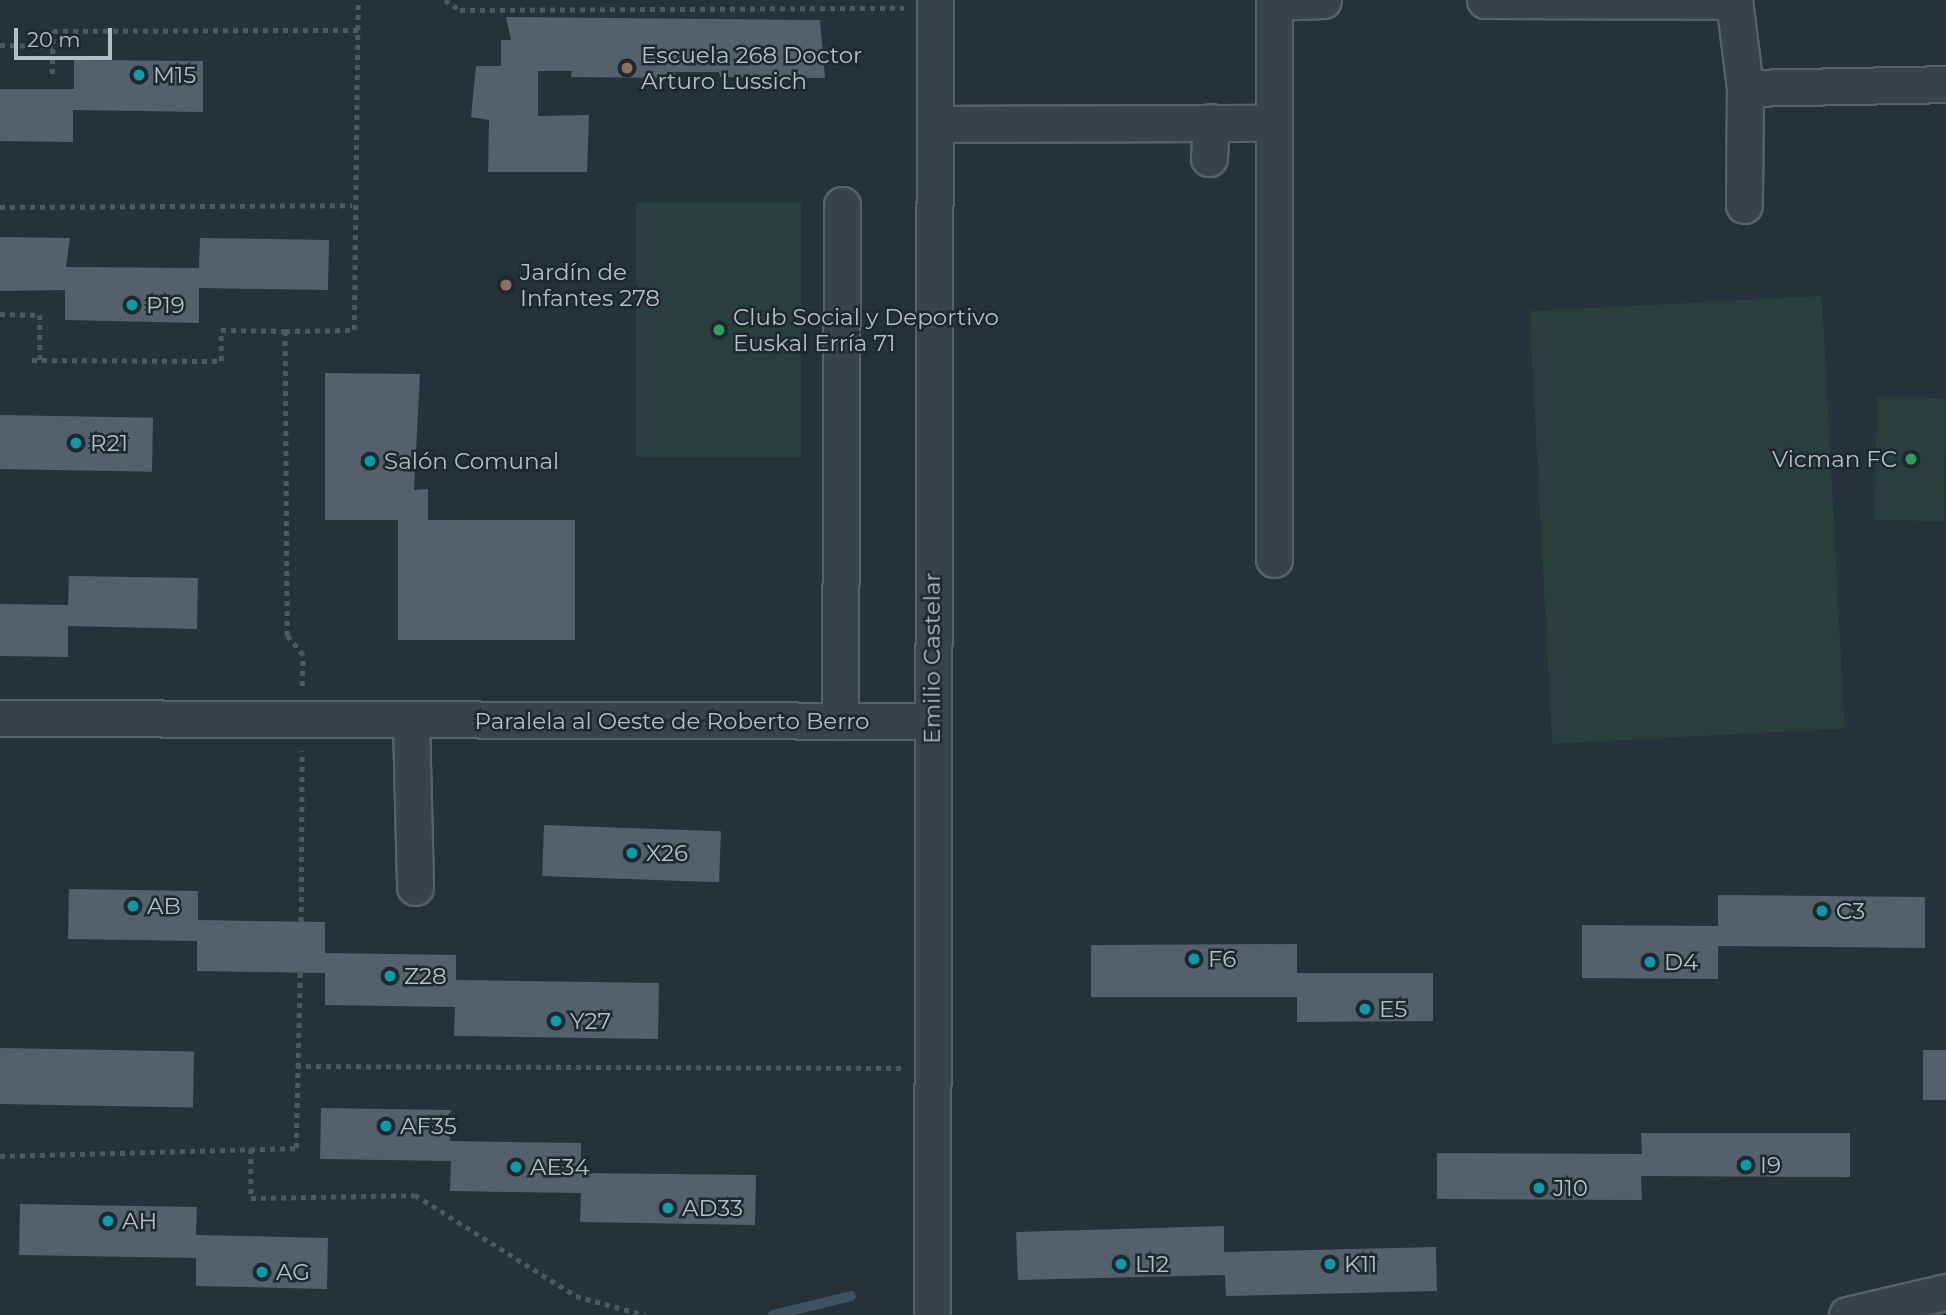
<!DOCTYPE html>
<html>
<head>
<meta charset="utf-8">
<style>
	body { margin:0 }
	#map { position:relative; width:1946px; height:1315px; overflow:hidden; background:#25323a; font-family:Montserrat,sans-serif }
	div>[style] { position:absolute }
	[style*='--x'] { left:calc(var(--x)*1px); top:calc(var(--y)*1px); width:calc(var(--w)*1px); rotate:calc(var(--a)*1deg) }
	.green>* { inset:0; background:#2a3f3b; transform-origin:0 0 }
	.stream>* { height:10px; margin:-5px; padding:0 5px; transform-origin:5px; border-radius:5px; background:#3d5361 }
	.building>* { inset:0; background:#53616a; transform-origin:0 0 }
	.path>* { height:4.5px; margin-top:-2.25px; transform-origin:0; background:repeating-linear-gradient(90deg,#495c5a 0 5px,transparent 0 10px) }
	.roads { filter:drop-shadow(2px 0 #576168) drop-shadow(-2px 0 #576168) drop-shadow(0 2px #576168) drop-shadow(0 -2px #576168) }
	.minor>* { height:35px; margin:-17.5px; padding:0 17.5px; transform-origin:17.5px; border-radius:17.5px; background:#39434a }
	.dots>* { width:19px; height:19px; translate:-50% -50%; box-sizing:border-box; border:4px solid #1e282f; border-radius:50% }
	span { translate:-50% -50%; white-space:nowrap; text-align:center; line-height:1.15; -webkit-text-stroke:5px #1e282f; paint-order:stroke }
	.poi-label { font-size:23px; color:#b4bec6 }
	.left { translate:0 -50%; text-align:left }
	.right { translate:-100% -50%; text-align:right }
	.street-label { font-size:23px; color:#b4bec6 }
	.scale { position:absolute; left:14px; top:28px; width:98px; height:32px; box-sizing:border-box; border:4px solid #b4bec6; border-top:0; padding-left:9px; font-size:21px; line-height:24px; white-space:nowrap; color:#b4bec6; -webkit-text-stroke:5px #1e282f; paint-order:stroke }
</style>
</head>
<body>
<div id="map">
	<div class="green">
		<i style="left:801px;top:202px;width:255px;height:165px;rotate:90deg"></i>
		<i style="left:1822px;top:296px;width:433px;height:293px;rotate:87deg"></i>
		<i style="left:1877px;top:397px;width:69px;height:123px;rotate:1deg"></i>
	</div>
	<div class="stream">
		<i style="--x:773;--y:1315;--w:80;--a:-13.7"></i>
	</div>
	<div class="building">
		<i style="clip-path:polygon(506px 17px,820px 20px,825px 78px,720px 77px,719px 72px,675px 72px,676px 78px,571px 77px,572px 71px,538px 71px,538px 116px,589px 115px,587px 172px,488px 172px,489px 120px,471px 117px,476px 66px,501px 66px,501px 40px,511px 40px)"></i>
		<i style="clip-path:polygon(74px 60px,203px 61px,203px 112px,73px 110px,73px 142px,0 141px,0 89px,74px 89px)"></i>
		<i style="clip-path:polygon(0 237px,70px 238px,66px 267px,199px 268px,200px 238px,329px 240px,328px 290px,199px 288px,199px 323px,65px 320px,65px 290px,0 291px)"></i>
		<i style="clip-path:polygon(325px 373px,420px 374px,414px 490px,428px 489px,428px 520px,575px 520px,575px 640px,398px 640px,398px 520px,325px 520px)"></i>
		<i style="left:0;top:415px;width:153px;height:54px;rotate:1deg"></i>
		<i style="clip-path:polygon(69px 576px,198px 578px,197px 629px,68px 626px,68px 657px,0 656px,0 604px,68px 605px)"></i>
		<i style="left:544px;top:825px;width:177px;height:51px;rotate:2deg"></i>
		<i style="clip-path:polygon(69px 889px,198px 891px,198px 920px,325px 922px,325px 953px,456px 955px,456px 980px,659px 983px,658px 1039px,454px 1036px,455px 1007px,325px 1005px,325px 973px,197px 971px,197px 941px,68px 939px)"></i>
		<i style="clip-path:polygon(1718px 895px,1925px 897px,1925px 948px,1718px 946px,1718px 979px,1582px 978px,1582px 925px,1718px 926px)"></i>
		<i style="clip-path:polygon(1297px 944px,1297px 973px,1433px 973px,1433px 1021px,1297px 1022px,1297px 997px,1091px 997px,1091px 945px)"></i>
		<i style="left:0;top:1048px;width:194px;height:56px;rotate:1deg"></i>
		<i style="left:1923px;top:1050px;width:23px;height:50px"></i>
		<i style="clip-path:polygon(321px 1108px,451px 1110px,450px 1141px,581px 1143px,581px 1173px,756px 1175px,755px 1225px,580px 1222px,581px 1193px,450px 1191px,451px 1161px,320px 1159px)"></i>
		<i style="clip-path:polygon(1641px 1133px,1850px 1133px,1850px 1177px,1641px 1176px,1642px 1200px,1437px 1199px,1437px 1153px,1642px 1154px)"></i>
		<i style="clip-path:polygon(20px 1204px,197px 1207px,196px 1235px,328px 1238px,327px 1289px,196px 1286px,196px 1258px,19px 1255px)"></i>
		<i style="clip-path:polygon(1224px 1226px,1224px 1252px,1436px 1247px,1437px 1291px,1226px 1296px,1225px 1275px,1018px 1280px,1016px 1232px)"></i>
	</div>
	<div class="path">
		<i style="--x:445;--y:0;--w:18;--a:34"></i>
		<i style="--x:460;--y:10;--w:444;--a:-0.3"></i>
		<i style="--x:0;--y:45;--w:53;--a:1.1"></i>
		<i style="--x:52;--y:74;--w:43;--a:-88.7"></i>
		<i style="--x:53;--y:31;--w:305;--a:-0.2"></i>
		<i style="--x:0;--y:207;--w:352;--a:-0.3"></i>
		<i style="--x:0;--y:314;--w:40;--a:1.4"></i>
		<i style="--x:40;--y:315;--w:45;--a:90"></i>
		<i style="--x:32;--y:360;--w:189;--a:0.3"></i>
		<i style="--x:221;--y:361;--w:31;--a:-90"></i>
		<i style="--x:221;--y:330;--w:64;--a:0.9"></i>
		<i style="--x:302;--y:686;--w:31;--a:-88"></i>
		<i style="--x:303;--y:655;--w:25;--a:-130"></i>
		<i style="--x:287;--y:636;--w:305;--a:-90.4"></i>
		<i style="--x:285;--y:331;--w:69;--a:-0.8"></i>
		<i style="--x:354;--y:330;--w:330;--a:-89.3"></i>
		<i style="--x:301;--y:922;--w:171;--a:-89.7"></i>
		<i style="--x:296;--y:1066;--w:605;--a:0.19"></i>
		<i style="--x:251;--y:1149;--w:49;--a:90"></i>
		<i style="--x:251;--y:1198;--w:164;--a:-1"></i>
		<i style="--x:415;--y:1195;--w:190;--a:32.1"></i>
		<i style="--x:576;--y:1296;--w:72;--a:15.4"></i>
		<i style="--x:0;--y:1156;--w:296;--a:-1.5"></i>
		<i style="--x:296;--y:1148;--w:176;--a:-88.7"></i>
	</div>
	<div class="roads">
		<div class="minor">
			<i style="--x:1485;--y:0;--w:249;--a:0.2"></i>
			<i style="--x:1734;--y:0;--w:89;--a:82.9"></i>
			<i style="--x:1745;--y:88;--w:117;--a:90.5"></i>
			<i style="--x:1274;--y:2;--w:49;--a:-2.3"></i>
			<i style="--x:1745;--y:88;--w:201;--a:-1.1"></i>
			<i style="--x:1274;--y:123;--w:436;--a:90"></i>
			<i style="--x:936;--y:124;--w:338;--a:-0.2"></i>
			<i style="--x:1274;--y:123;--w:123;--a:-90"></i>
			<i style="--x:1209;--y:158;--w:36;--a:-87"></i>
			<i style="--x:0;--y:718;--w:933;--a:0.18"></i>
			<i style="--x:840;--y:720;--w:515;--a:-89.78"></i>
			<i style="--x:411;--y:721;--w:166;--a:88.6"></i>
			<i style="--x:932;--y:1315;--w:1315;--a:-89.87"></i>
			<i style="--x:1847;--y:1315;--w:102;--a:-13.1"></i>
		</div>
	</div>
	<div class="dots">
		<i style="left:627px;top:68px;background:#8d6e63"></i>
		<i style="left:139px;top:75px;background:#0f9aa8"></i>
		<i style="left:506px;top:285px;background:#8d6e63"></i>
		<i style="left:132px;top:305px;background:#0f9aa8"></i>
		<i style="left:719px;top:330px;background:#2e9e5b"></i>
		<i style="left:76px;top:443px;background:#0f9aa8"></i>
		<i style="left:1911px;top:459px;background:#2e9e5b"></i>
		<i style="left:370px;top:461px;background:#0f9aa8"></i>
		<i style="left:632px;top:853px;background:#0f9aa8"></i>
		<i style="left:133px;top:906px;background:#0f9aa8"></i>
		<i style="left:1822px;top:911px;background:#0f9aa8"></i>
		<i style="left:1194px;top:959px;background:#0f9aa8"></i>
		<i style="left:1650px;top:962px;background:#0f9aa8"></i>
		<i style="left:390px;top:976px;background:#0f9aa8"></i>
		<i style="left:1365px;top:1009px;background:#0f9aa8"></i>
		<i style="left:556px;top:1021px;background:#0f9aa8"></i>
		<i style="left:386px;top:1126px;background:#0f9aa8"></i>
		<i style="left:1746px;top:1165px;background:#0f9aa8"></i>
		<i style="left:516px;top:1167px;background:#0f9aa8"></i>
		<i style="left:1539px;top:1188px;background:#0f9aa8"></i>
		<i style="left:668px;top:1208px;background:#0f9aa8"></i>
		<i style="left:108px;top:1221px;background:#0f9aa8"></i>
		<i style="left:1121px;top:1264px;background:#0f9aa8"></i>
		<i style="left:1330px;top:1264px;background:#0f9aa8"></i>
		<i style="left:262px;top:1272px;background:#0f9aa8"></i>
	</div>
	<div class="poi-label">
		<span class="left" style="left:641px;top:68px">Escuela 268 Doctor<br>Arturo Lussich</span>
		<span class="left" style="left:153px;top:75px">M15</span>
		<span class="left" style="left:520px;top:285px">Jardín de<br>Infantes 278</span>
		<span class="left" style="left:146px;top:305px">P19</span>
		<span class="left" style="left:733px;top:330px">Club Social y Deportivo<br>Euskal Erría 71</span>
		<span class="left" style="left:90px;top:443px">R21</span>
		<span class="right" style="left:1897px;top:459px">Vicman FC</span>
		<span class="left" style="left:384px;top:461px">Salón Comunal</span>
		<span class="left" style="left:646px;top:853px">X26</span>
		<span class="left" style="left:147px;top:906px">AB</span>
		<span class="left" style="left:1836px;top:911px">C3</span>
		<span class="left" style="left:1208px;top:959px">F6</span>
		<span class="left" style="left:1664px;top:962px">D4</span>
		<span class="left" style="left:404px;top:976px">Z28</span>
		<span class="left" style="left:1379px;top:1009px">E5</span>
		<span class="left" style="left:570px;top:1021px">Y27</span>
		<span class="left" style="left:400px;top:1126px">AF35</span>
		<span class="left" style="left:1760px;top:1165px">I9</span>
		<span class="left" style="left:530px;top:1167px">AE34</span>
		<span class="left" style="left:1553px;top:1188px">J10</span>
		<span class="left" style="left:682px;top:1208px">AD33</span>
		<span class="left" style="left:122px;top:1221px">AH</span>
		<span class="left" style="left:1135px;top:1264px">L12</span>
		<span class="left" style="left:1344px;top:1264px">K11</span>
		<span class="left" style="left:276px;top:1272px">AG</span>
	</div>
	<div class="street-label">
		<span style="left:932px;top:658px;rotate:-90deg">Emilio Castelar</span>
		<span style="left:672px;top:721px">Paralela al Oeste de Roberto Berro</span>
	</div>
	<div class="scale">20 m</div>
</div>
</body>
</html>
